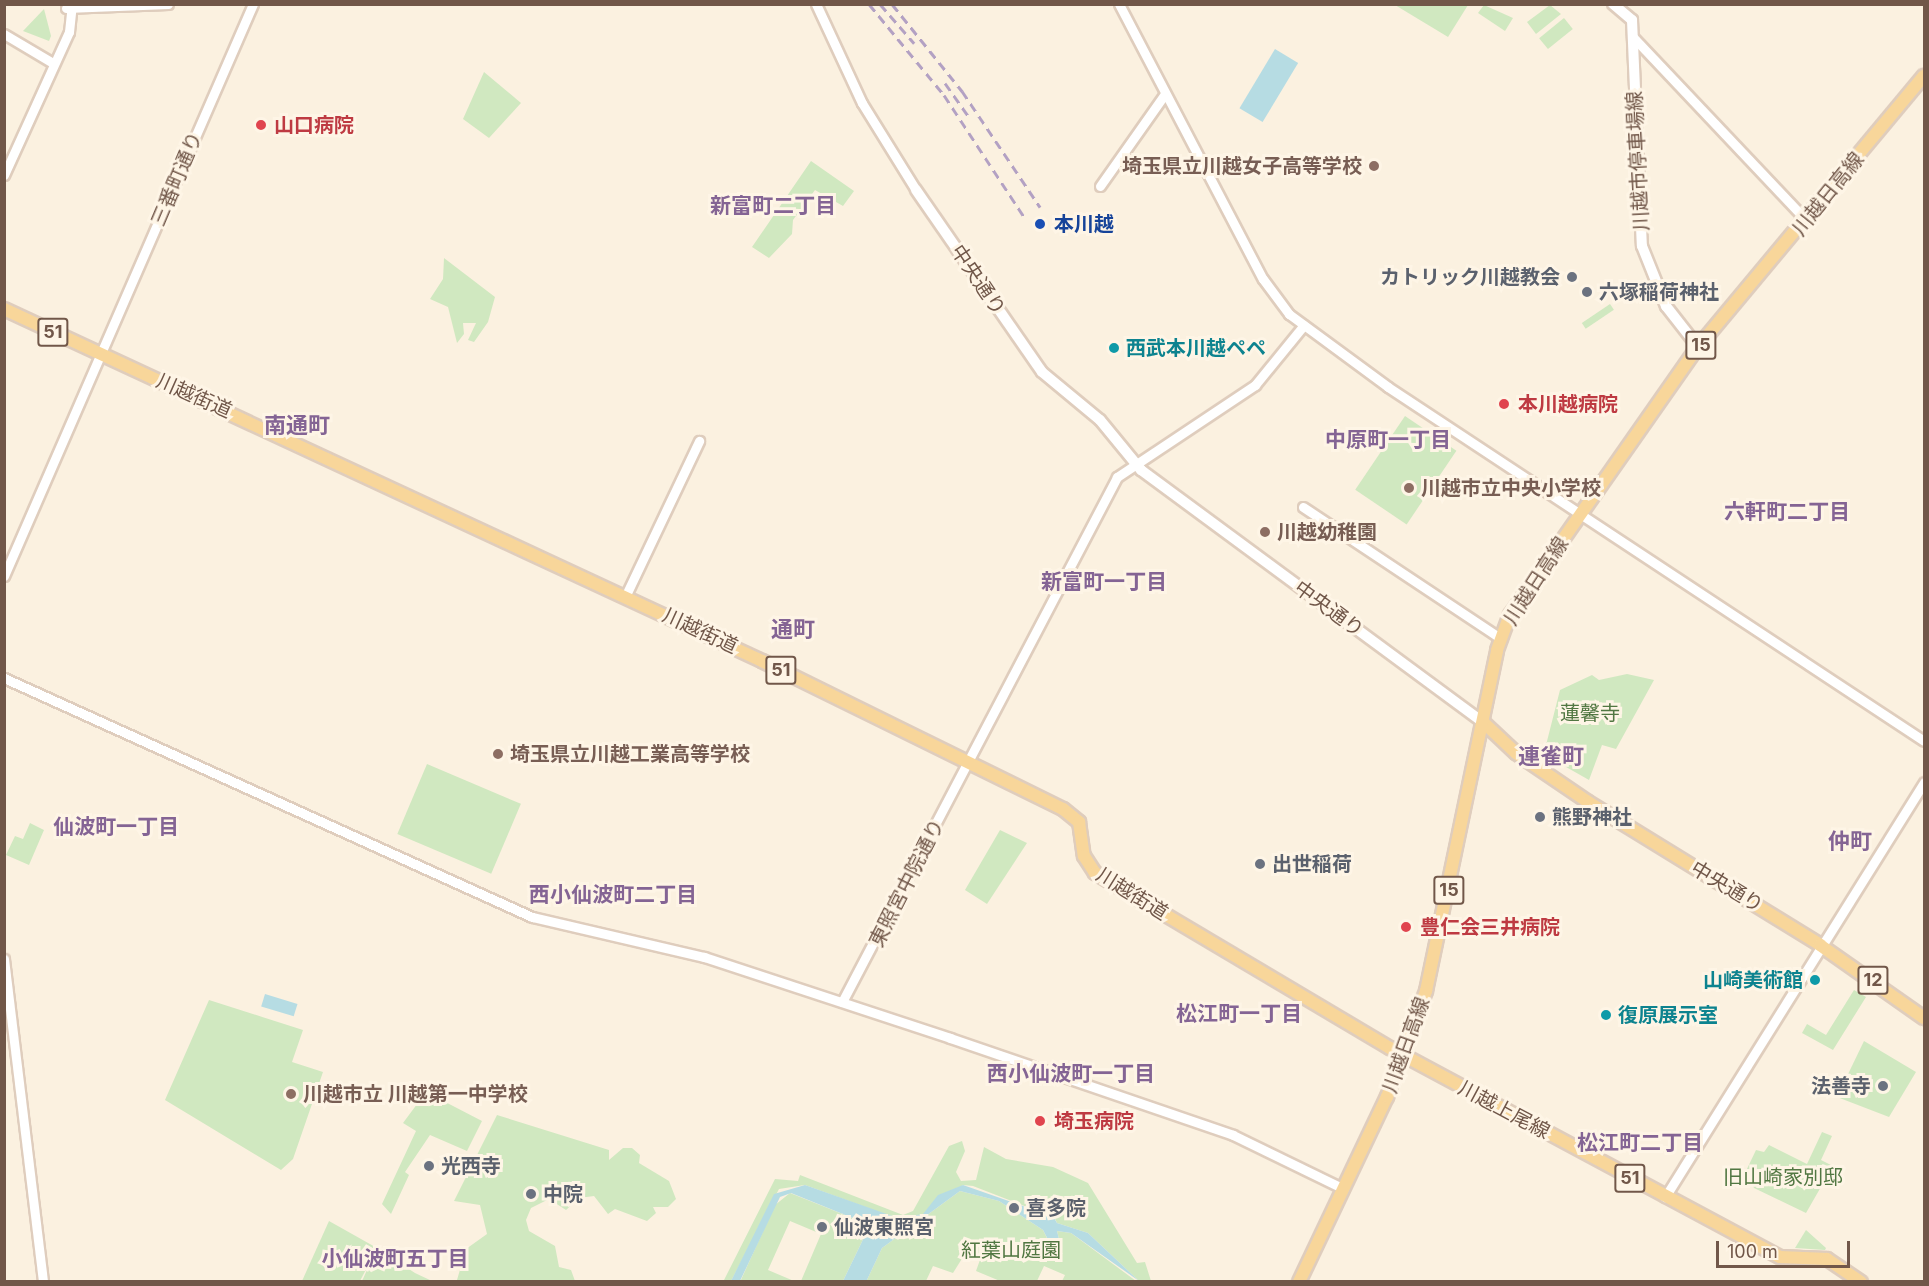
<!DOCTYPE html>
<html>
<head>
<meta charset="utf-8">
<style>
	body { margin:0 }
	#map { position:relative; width:1929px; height:1286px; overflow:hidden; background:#fbf1e0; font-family:Inter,"Noto Sans JP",sans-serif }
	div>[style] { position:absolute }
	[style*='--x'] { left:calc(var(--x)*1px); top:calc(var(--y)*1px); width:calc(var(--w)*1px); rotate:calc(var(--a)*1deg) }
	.green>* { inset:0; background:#d0e8c0; transform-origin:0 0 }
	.water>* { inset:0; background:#b6dce3; transform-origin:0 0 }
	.roads { filter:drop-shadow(2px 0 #dfcdbd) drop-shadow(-2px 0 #dfcdbd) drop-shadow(0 2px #dfcdbd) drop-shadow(0 -2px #dfcdbd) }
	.tertiary>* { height:9px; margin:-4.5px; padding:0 4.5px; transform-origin:4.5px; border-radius:4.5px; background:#fff }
	.secondary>* { height:10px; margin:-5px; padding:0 5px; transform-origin:5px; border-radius:5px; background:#fff }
	.primary>* { height:12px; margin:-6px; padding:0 6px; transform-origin:6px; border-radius:6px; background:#f8d69a }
	.rail>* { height:3px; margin-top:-1.5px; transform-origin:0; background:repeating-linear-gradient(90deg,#b3a1c3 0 9px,transparent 0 15px) }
	.dots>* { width:16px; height:16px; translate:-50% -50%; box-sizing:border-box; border:3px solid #fef5e6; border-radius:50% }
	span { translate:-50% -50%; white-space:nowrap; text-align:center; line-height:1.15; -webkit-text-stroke:6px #fef5e6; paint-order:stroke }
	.shield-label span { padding:2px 4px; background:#fef5e6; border:2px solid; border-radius:4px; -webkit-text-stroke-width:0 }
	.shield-label { font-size:18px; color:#715749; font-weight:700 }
	.health-label { font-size:20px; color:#be3a42; font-weight:700 }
	.left { translate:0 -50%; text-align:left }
	.street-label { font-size:20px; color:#715749 }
	.education-label { font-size:20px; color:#785e54; font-weight:700 }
	.right { translate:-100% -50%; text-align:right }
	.transit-label { font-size:20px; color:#164399; font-weight:700 }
	.worship-label { font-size:20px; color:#5b616d; font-weight:700 }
	.culture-label { font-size:20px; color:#0d838f; font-weight:700 }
	.park-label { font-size:20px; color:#517742 }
	.neighbourhood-label { font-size:21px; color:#846494; font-weight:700 }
	.quarter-label { font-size:22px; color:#846494; font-weight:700 }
	.frame { position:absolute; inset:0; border:6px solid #715749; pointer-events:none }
	.scale { position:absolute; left:1716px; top:1241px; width:134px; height:27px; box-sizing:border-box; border:3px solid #715749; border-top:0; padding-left:8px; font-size:18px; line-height:21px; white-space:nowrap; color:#715749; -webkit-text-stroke:4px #fef5e6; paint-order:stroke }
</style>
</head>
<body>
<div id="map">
	<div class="green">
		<i style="clip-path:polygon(1395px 5px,1468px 5px,1448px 37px)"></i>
		<i style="clip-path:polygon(1484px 5px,1513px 18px,1505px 31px,1478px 13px)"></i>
		<i style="clip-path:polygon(1550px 5px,1561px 14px,1536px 34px,1527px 22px)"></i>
		<i style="clip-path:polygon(44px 9px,51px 36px,49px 41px,23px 31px)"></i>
		<i style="left:1564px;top:18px;width:14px;height:32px;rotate:51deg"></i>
		<i style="clip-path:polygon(484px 72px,521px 103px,489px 138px,463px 119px)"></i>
		<i style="clip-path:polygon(811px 161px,854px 191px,843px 206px,815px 190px,793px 220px,792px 234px,769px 258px,752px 247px)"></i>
		<i style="clip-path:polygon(444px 258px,495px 297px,488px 322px,474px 342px,468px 340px,476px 323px,463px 323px,464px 334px,457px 343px,448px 307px,430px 299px,443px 279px)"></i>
		<i style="left:1610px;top:304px;width:7px;height:34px;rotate:56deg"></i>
		<i style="left:1405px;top:416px;width:62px;height:89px;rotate:34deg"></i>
		<i style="clip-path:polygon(1627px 674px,1654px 680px,1616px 749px,1602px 745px,1589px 780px,1559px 763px,1546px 745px,1560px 690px,1592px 675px,1599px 680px)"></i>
		<i style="left:427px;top:764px;width:102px;height:76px;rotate:23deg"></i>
		<i style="clip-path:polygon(30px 823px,44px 830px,29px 865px,6px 855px,15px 836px,23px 839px)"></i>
		<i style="clip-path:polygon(1000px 830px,1027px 843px,987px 904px,965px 890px)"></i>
		<i style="clip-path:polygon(1854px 990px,1866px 997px,1833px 1050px,1802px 1033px,1807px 1024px,1826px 1035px)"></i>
		<i style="clip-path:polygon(209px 1000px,303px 1030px,292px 1062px,323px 1072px,293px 1159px,281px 1170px,165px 1100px)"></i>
		<i style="clip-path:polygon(1864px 1041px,1916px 1072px,1889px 1117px,1837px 1097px)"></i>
		<i style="clip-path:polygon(426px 1092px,482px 1121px,467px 1151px,430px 1135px,405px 1172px,409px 1175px,391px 1214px,382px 1204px,416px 1131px,403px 1123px)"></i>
		<i style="clip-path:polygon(497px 1115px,609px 1150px,609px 1160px,623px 1148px,632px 1148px,640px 1155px,639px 1163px,669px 1181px,676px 1199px,668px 1207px,653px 1207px,656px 1213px,647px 1221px,615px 1209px,608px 1214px,594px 1196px,579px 1198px,566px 1210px,549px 1199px,531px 1208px,526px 1220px,529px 1231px,555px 1246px,559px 1267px,571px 1270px,575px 1281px,457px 1280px,466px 1249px,487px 1234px,480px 1205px,454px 1201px)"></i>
		<i style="clip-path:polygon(1822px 1132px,1832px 1136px,1821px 1160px,1833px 1166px,1806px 1213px,1754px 1188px,1746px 1171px,1756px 1150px,1764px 1152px,1769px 1145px,1807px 1164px)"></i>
		<i style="clip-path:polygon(962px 1141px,965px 1151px,956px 1172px,961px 1181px,976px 1180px,984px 1147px,1006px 1159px,1053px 1167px,1088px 1183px,1137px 1263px,1145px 1262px,1151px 1281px,1139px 1281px,1088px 1233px,1057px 1223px,1050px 1208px,1040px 1212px,973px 1186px,963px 1185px,924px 1214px,908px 1218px,890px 1216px,805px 1185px,779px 1189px,731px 1281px,723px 1282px,775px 1179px,798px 1181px,800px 1175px,903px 1215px,913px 1211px,949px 1146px)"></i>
		<i style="clip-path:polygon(960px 1191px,999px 1201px,1043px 1230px,1053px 1250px,1061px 1247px,1057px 1231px,1071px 1233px,1136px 1281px,1062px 1281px,1065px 1275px,1044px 1266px,1037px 1281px,1000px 1281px,976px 1271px,981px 1257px,973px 1254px,963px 1257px,953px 1273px,933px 1266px,926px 1281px,866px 1282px,882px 1248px)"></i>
		<i style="clip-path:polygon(790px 1193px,870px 1225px,843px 1281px,801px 1281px,821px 1234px,790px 1221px,768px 1270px,794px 1281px,740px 1282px,775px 1205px)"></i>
		<i style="clip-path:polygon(329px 1221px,377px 1248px,360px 1281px,302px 1281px)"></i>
		<i style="clip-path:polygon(1806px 1230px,1826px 1248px,1825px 1250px,1795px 1248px)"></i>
		<i style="clip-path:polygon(377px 1248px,415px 1273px,432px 1281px,362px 1281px)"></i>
	</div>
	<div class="water">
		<i style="left:1275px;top:49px;width:27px;height:69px;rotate:31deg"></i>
		<i style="left:265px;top:994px;width:34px;height:13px;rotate:17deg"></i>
		<i style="clip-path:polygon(805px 1185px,898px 1218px,923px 1214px,938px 1195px,963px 1185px,1040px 1212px,1047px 1206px,1057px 1223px,1088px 1233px,1139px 1281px,1071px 1233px,1057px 1231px,1061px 1247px,1055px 1253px,1043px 1230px,999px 1201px,960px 1191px,882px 1248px,866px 1282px,843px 1281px,870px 1225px,791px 1193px,780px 1197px,740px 1281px,731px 1281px,774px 1194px)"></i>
	</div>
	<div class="roads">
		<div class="tertiary">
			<i style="--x:816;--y:4;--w:109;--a:65.1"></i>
			<i style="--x:862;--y:103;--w:102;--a:58.2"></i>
			<i style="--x:1119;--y:4;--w:310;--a:62.4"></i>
			<i style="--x:1263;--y:279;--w:44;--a:53.4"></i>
			<i style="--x:1289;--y:314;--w:123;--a:36.4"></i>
			<i style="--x:1388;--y:387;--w:642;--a:33.44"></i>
			<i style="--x:66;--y:8;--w:102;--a:-2.2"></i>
			<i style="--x:4;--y:34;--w:57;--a:30.6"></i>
			<i style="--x:1633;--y:37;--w:253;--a:46.6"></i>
			<i style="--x:4;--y:175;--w:157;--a:-65.6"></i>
			<i style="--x:69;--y:32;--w:28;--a:-84"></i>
			<i style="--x:1100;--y:186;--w:113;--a:-54.8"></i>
			<i style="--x:1303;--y:507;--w:237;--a:33.6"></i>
			<i style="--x:4;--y:576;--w:624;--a:-66.48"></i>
			<i style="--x:625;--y:597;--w:173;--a:-64.6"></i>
			<i style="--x:4;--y:678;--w:580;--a:24.35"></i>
			<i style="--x:532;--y:917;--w:177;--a:13.1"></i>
			<i style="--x:704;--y:957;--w:259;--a:18.2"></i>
			<i style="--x:950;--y:1038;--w:299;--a:18.9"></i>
			<i style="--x:1233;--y:1135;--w:123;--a:25.9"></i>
			<i style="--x:4;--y:959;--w:325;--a:83.1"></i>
			<i style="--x:842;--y:1002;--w:593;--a:-62.35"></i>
			<i style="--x:1117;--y:477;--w:166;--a:-33.7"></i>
			<i style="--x:1255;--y:385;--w:77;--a:-50.8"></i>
			<i style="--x:1665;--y:1197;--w:489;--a:-58"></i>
		</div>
		<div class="secondary">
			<i style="--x:1613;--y:4;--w:25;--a:40"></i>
			<i style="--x:1632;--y:20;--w:226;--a:87.5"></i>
			<i style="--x:1642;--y:246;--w:65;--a:68.2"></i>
			<i style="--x:1666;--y:306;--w:52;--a:52"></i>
			<i style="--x:916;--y:190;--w:221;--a:55.3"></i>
			<i style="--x:1042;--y:372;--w:75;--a:39.6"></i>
			<i style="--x:1100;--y:420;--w:65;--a:50.6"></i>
			<i style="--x:1141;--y:470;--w:425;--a:36.4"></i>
		</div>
		<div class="primary">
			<i style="--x:4;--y:309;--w:836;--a:24.91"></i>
			<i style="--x:762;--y:661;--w:335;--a:26.2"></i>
			<i style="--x:1063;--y:809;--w:21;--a:39"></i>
			<i style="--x:1079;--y:822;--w:34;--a:82"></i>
			<i style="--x:1084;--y:856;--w:20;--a:57"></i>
			<i style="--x:1095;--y:873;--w:343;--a:30.7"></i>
			<i style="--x:1390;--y:1048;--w:442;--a:28.2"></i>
			<i style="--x:1780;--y:1257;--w:47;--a:2.4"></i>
			<i style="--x:1827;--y:1259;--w:41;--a:34.1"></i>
			<i style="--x:1483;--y:722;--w:45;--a:43.2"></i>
			<i style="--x:1516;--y:753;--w:87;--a:34.2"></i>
			<i style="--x:1588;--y:802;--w:273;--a:31.6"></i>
			<i style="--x:1820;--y:945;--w:127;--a:35.1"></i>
			<i style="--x:1299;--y:1282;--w:205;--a:-64.6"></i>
			<i style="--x:1387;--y:1097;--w:113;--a:-69.8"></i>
			<i style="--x:1426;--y:991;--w:348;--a:-78.2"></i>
			<i style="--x:1497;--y:650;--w:37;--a:-70"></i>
			<i style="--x:1510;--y:615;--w:327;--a:-55"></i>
			<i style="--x:1698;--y:347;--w:353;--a:-50.2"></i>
		</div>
	</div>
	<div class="rail">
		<i style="--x:869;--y:4;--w:118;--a:50.5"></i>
		<i style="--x:944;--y:95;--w:146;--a:56.7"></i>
		<i style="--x:880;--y:4;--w:52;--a:48.9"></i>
		<i style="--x:892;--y:4;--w:112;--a:51.2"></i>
		<i style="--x:962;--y:91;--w:140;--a:56.1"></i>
		<i style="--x:945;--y:83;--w:42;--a:54.8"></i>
	</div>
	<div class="dots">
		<i style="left:261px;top:125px;background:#e0444e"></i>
		<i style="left:1374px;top:166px;background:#8d6e63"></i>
		<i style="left:1040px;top:224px;background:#1a4fb4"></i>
		<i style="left:1572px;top:277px;background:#6b7280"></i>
		<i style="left:1587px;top:292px;background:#6b7280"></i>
		<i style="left:1114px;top:348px;background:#0f9aa8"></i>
		<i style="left:1504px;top:404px;background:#e0444e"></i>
		<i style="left:1409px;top:488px;background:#8d6e63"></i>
		<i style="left:1265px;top:532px;background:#8d6e63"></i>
		<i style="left:498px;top:754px;background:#8d6e63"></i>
		<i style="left:1540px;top:817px;background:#6b7280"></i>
		<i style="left:1260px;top:864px;background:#6b7280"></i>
		<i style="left:1406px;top:927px;background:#e0444e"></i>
		<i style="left:1815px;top:980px;background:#0f9aa8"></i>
		<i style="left:1606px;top:1015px;background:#0f9aa8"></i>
		<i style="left:1883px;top:1086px;background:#6b7280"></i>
		<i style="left:291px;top:1094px;background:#8d6e63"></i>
		<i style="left:1040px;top:1121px;background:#e0444e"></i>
		<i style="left:429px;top:1166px;background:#6b7280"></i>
		<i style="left:531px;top:1194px;background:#6b7280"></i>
		<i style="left:1014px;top:1208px;background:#6b7280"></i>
		<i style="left:822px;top:1227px;background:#6b7280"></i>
	</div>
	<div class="shield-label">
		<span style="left:53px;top:332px">51</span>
		<span style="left:1701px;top:345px">15</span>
		<span style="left:781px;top:670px">51</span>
		<span style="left:1449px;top:890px">15</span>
		<span style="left:1873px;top:980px">12</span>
		<span style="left:1630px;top:1178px">51</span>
	</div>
	<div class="health-label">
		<span class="left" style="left:274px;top:125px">山口病院</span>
		<span class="left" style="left:1518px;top:404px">本川越病院</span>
		<span class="left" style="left:1420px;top:927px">豊仁会三井病院</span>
		<span class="left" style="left:1054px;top:1121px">埼玉病院</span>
	</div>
	<div class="street-label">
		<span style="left:1638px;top:161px;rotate:-93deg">川越市停車場線</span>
		<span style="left:177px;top:179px;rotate:-67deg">三番町通り</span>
		<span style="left:1828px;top:194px;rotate:-51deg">川越日高線</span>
		<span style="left:978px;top:280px;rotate:56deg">中央通り</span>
		<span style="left:194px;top:396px;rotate:24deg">川越街道</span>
		<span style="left:1536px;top:581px;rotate:-57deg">川越日高線</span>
		<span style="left:1329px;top:609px;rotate:36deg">中央通り</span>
		<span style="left:700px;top:631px;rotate:25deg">川越街道</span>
		<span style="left:907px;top:883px;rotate:-63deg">東照宮中院通り</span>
		<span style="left:1727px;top:887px;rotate:31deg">中央通り</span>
		<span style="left:1132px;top:894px;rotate:32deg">川越街道</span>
		<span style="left:1406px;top:1045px;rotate:-70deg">川越日高線</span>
		<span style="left:1504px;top:1110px;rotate:28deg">川越上尾線</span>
	</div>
	<div class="education-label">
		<span class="right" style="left:1362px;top:166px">埼玉県立川越女子高等学校</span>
		<span class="left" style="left:1421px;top:488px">川越市立中央小学校</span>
		<span class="left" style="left:1277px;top:532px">川越幼稚園</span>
		<span class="left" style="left:510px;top:754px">埼玉県立川越工業高等学校</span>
		<span class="left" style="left:303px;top:1094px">川越市立 川越第一中学校</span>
	</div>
	<div class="transit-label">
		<span class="left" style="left:1054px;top:224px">本川越</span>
	</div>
	<div class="worship-label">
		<span class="right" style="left:1560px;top:277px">カトリック川越教会</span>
		<span class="left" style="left:1599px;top:292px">六塚稲荷神社</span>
		<span class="left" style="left:1552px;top:817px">熊野神社</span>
		<span class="left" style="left:1272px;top:864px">出世稲荷</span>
		<span class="right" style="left:1871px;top:1086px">法善寺</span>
		<span class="left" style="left:441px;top:1166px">光西寺</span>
		<span class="left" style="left:543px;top:1194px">中院</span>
		<span class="left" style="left:1026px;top:1208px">喜多院</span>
		<span class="left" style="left:834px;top:1227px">仙波東照宮</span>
	</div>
	<div class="culture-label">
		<span class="left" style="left:1126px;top:348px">西武本川越ペペ</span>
		<span class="right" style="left:1803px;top:980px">山崎美術館</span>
		<span class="left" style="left:1618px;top:1015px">復原展示室</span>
	</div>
	<div class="park-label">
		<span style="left:1590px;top:713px">蓮馨寺</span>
		<span style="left:1783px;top:1177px">旧山崎家別邸</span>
		<span style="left:1011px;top:1250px">紅葉山庭園</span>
	</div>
	<div class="neighbourhood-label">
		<span style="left:773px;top:206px">新富町二丁目</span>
		<span style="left:1388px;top:440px">中原町一丁目</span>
		<span style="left:1787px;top:512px">六軒町二丁目</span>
		<span style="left:1104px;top:582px">新富町一丁目</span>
		<span style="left:116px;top:827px">仙波町一丁目</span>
		<span style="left:613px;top:895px">西小仙波町二丁目</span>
		<span style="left:1239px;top:1014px">松江町一丁目</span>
		<span style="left:1071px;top:1074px">西小仙波町一丁目</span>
		<span style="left:1640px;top:1143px">松江町二丁目</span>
		<span style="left:395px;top:1259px">小仙波町五丁目</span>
	</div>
	<div class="quarter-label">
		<span style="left:297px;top:426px">南通町</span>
		<span style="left:793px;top:630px">通町</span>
		<span style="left:1551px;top:757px">連雀町</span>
		<span style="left:1850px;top:842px">仲町</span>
	</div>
	<div class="frame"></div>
	<div class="scale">100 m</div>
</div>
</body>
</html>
